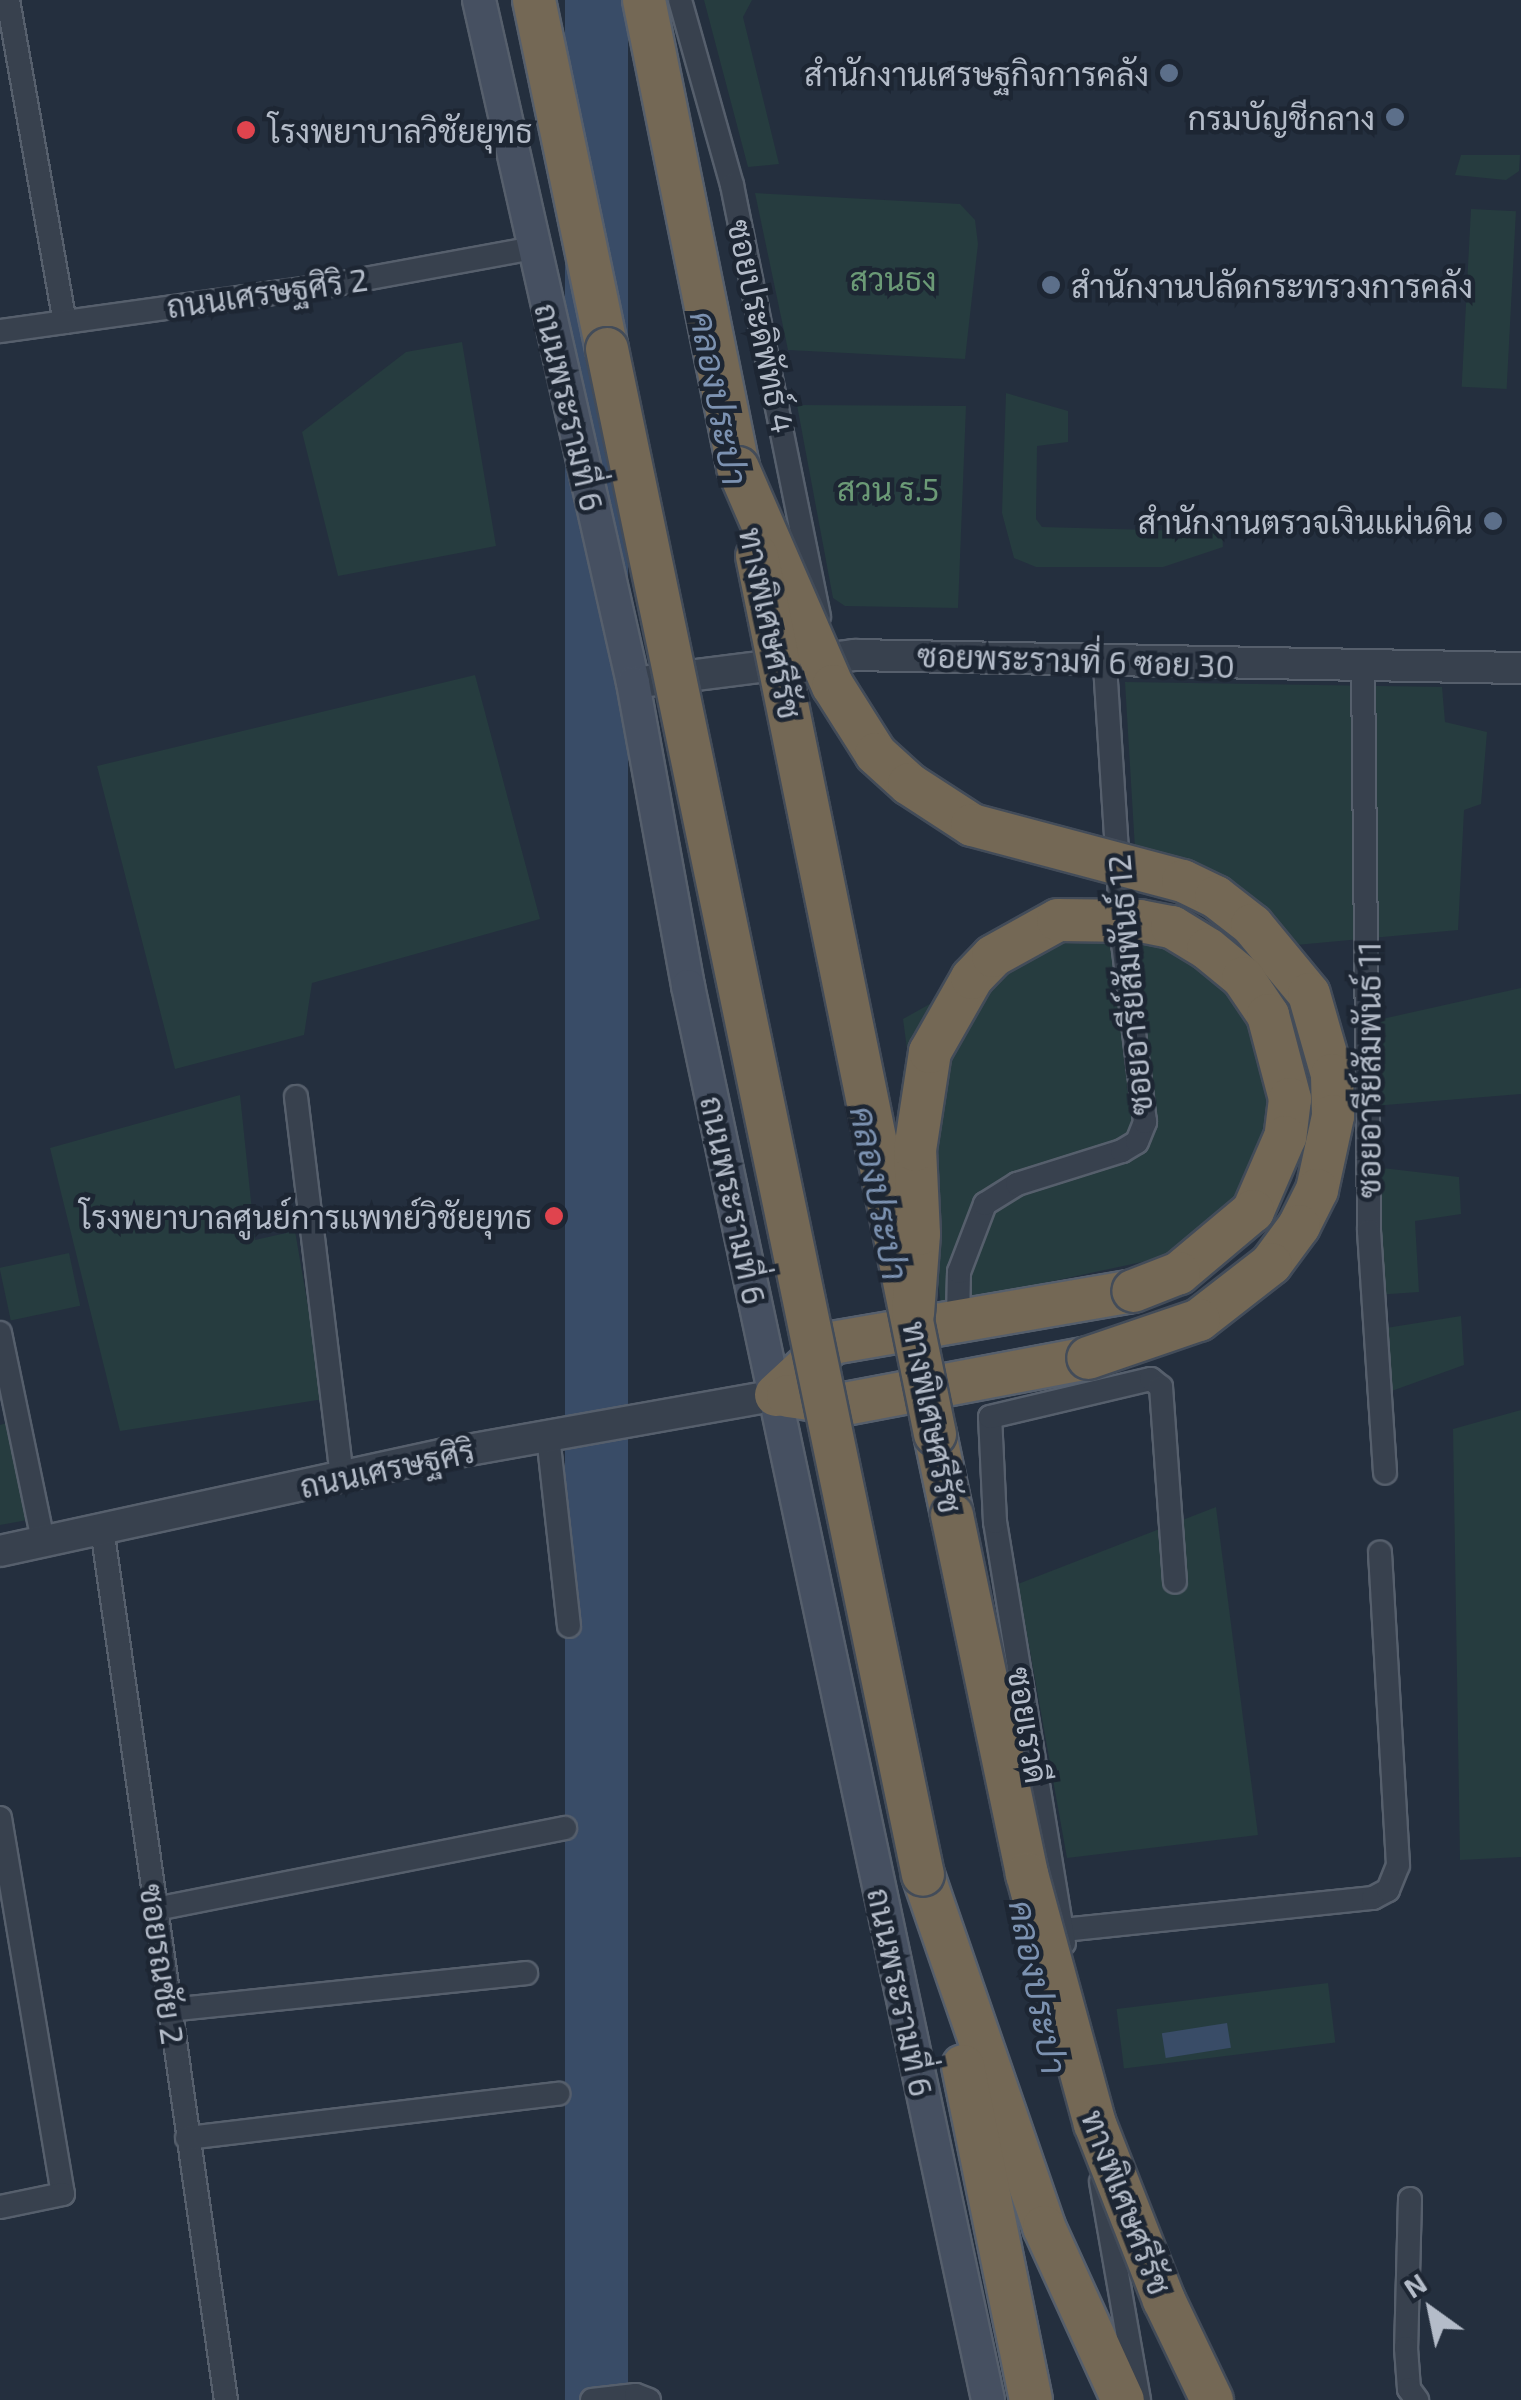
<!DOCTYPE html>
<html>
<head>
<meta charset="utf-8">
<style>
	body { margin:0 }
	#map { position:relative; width:1521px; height:2400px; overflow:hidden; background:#242f3e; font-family:"Exo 2",Sarabun,sans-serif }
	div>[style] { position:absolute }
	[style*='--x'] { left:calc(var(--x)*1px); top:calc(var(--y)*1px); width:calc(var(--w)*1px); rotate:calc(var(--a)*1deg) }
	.green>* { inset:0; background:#263c3f; transform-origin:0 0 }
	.water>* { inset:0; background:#394c67; transform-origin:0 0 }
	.roads { filter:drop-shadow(2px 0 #565f6c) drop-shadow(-2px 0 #565f6c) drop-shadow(0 2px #565f6c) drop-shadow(0 -2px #565f6c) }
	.minor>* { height:22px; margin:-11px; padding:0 11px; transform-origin:11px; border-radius:11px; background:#38414e }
	.tertiary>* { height:30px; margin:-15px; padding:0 15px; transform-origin:15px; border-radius:15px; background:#38414e }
	.secondary>* { height:32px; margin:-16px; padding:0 16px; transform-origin:16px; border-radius:16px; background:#465061 }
	.motorway>* { height:42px; margin:-21px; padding:0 21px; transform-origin:21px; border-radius:21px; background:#746855 }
	.bridges { filter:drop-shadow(2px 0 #434c59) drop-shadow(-2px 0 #434c59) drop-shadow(0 2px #434c59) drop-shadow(0 -2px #434c59) }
	.motorway-bridge>* { height:42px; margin:-21px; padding:0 21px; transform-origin:21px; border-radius:21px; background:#746855 }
	.dots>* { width:28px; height:28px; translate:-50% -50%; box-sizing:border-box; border:5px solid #1d2633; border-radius:50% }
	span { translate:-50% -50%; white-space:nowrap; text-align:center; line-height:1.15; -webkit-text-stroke:9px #1d2633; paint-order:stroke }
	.poi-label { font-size:32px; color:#b4bcc9 }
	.right { translate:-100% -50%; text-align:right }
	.left { translate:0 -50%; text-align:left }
	.park-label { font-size:32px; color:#6b9a76 }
	.street-label { font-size:32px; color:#b4bcc9 }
	.water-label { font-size:35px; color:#7c92b1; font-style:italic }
	.north { position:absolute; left:1381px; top:2260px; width:100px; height:100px; -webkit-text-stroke:8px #1d2633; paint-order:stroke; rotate:327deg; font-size:28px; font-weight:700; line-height:40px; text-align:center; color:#b4bcc9 }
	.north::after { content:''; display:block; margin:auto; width:35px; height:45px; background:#b4bcc9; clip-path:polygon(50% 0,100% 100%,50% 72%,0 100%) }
</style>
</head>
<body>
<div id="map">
	<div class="green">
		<i style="clip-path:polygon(704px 0,752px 0,743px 17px,779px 164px,748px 167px)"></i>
		<i style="clip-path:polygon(1461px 155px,1520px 155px,1519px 171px,1506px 180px,1455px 175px)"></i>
		<i style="clip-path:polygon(755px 193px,960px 204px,975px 220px,978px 244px,965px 359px,788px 350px)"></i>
		<i style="left:1471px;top:209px;width:45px;height:178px;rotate:3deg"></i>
		<i style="clip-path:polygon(462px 342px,496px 546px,338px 576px,302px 432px,406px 352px)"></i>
		<i style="clip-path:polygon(1006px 393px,1068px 411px,1068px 442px,1037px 446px,1036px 519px,1042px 527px,1222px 532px,1223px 547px,1163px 567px,1036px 567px,1014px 558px,1002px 513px)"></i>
		<i style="clip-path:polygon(797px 405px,966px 406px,958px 608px,845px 606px,833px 598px)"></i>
		<i style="clip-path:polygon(475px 675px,540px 919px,312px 983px,304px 1035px,175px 1069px,97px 766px)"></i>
		<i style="clip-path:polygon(1125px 682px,1442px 687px,1445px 722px,1487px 732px,1481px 804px,1464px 810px,1458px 930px,1296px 945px,1135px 849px)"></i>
		<i style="clip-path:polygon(1098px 928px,1187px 955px,1228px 985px,1255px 1024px,1268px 1067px,1269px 1144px,1232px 1211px,1170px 1256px,941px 1305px,903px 1019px,1055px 934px)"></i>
		<i style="clip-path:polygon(1521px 988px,1521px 1094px,1373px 1106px,1373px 1021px)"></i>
		<i style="clip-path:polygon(240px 1095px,255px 1240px,295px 1231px,324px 1399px,120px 1431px,50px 1148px)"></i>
		<i style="clip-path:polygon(1374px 1167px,1459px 1177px,1461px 1214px,1415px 1221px,1419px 1292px,1375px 1295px)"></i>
		<i style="left:69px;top:1253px;width:54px;height:71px;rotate:78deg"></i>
		<i style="clip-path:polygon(1461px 1316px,1464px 1365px,1386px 1393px,1386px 1328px)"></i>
		<i style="clip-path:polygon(1521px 1410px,1521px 1857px,1460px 1860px,1453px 1429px)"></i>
		<i style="clip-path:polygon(10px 1422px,33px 1519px,0 1525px,0 1425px)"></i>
		<i style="clip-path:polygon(1216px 1507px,1258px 1835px,1067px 1858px,1018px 1584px)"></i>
		<i style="left:1328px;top:1983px;width:60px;height:213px;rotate:83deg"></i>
	</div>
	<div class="water">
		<i style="left:565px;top:0;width:63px;height:2448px"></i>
		<i style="left:1227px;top:2023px;width:25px;height:66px;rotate:81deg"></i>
	</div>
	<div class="roads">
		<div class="minor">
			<i style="--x:8;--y:0;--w:327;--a:80"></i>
			<i style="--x:680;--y:0;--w:192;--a:74.3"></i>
			<i style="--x:732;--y:185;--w:440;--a:78.6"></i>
			<i style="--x:0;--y:331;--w:335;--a:-7.9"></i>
			<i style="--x:332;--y:285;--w:205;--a:-10.4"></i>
			<i style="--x:1363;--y:667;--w:564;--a:89.39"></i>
			<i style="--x:1369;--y:1231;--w:242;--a:86.2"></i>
			<i style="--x:296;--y:1097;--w:382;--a:83.1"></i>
			<i style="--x:958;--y:1319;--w:47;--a:-88.8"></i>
			<i style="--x:959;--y:1272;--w:73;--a:-69.1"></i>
			<i style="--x:985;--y:1204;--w:38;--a:-32"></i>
			<i style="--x:1017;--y:1184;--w:110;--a:-17.4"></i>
			<i style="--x:1122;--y:1151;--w:17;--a:-31"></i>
			<i style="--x:1137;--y:1142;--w:22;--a:-68"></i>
			<i style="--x:1145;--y:1122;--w:179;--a:-97"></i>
			<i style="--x:1123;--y:944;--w:283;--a:-93.7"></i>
			<i style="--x:0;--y:1333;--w:212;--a:78.3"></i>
			<i style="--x:548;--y:1436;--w:191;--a:83.7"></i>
			<i style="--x:102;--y:1528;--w:881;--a:81.91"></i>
			<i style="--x:0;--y:1818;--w:381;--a:80.5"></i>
			<i style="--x:63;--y:2194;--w:64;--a:168.3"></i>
			<i style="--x:156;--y:1909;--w:417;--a:-11.2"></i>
			<i style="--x:1063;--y:1930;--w:312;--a:-5.9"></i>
			<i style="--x:1373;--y:1898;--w:17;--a:-28"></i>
			<i style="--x:1388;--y:1890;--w:27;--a:-68"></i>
			<i style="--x:1398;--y:1865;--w:313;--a:-93.3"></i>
			<i style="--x:1064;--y:1943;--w:427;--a:-99.3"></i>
			<i style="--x:995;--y:1522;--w:105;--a:-92.7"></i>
			<i style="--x:990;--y:1417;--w:165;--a:-13.3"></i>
			<i style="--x:1151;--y:1379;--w:13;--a:39"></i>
			<i style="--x:1161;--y:1387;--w:195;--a:85.9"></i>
			<i style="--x:169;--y:2010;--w:359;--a:-5.9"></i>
			<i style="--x:187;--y:2138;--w:374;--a:-6.8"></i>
			<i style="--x:1101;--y:2182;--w:221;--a:80.1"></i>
			<i style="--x:1410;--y:2199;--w:149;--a:91.5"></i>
			<i style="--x:1406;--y:2348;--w:41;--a:85.8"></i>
			<i style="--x:1409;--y:2389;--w:14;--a:54"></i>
			<i style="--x:592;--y:2400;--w:44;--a:-6.5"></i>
			<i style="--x:636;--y:2395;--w:14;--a:21"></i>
		</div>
		<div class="tertiary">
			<i style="--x:633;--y:683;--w:223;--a:-7.2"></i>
			<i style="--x:854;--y:655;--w:667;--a:1.12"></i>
			<i style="--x:0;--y:1551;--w:456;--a:-12.3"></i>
			<i style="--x:446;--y:1454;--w:335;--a:-10.1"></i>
		</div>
		<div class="secondary">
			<i style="--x:479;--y:0;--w:700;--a:77.29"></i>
			<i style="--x:633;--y:683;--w:308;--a:79.7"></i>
			<i style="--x:688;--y:986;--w:1445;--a:78.02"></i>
		</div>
		<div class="motorway">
			<i style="--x:534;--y:0;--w:357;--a:78.2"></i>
			<i style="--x:644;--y:0;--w:477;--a:78.6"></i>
			<i style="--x:776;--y:1395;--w:76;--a:-42.9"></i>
			<i style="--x:832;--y:1343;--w:305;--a:-9.8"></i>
			<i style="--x:788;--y:1396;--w:58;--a:8"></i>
			<i style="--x:845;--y:1404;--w:247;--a:-10.7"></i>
			<i style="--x:935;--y:1434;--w:83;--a:78.1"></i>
			<i style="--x:923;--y:1875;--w:372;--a:71"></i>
			<i style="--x:1044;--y:2227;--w:190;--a:65.5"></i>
			<i style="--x:963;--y:2066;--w:341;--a:78.5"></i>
		</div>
	</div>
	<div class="bridges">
		<div class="motorway-bridge">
			<i style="--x:607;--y:349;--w:1558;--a:78.3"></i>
			<i style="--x:738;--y:468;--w:238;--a:66.5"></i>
			<i style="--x:833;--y:686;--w:80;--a:57.7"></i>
			<i style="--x:876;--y:754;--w:45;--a:42.3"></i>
			<i style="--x:909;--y:784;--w:75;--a:33.1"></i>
			<i style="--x:972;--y:825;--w:218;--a:14.9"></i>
			<i style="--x:1183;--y:881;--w:37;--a:26"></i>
			<i style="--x:1216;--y:897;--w:46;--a:37.9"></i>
			<i style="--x:1252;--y:925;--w:89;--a:50.4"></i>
			<i style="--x:1309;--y:994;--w:84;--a:74.1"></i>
			<i style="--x:1332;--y:1075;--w:41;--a:88.6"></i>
			<i style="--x:1333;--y:1116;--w:76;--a:102.2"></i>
			<i style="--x:1317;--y:1190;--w:40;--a:116.6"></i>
			<i style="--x:1299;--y:1226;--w:47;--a:126.4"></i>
			<i style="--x:1271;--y:1264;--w:91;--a:142.1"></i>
			<i style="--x:1199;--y:1320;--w:117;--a:161.1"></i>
			<i style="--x:757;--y:556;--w:896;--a:78.54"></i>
			<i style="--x:913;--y:1314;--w:80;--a:-85.7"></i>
			<i style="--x:919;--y:1234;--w:84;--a:-92.7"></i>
			<i style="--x:915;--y:1150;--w:99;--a:-81.3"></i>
			<i style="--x:930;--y:1052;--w:85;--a:-60.4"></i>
			<i style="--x:972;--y:978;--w:30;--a:-46"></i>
			<i style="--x:993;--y:956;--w:74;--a:-29"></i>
			<i style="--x:1058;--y:920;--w:82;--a:0.7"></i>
			<i style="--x:1140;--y:921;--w:33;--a:11"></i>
			<i style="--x:1172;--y:927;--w:42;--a:31.4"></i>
			<i style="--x:1208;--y:949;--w:45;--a:39.6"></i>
			<i style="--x:1243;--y:978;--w:45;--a:56"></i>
			<i style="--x:1268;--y:1015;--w:87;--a:75.3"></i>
			<i style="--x:1290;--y:1099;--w:38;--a:97"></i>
			<i style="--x:1285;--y:1137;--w:81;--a:113.4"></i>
			<i style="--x:1253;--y:1211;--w:97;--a:140"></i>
			<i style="--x:1179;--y:1273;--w:49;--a:158.6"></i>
			<i style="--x:952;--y:1515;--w:367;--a:78.2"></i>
			<i style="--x:1027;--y:1874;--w:259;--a:74.8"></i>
			<i style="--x:1095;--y:2124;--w:189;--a:68.6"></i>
			<i style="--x:1164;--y:2300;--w:111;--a:64.4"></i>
		</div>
	</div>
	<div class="dots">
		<i style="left:1169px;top:73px;background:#5c6f8a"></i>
		<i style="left:1395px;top:117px;background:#5c6f8a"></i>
		<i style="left:246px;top:130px;background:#e0444e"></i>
		<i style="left:1051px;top:285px;background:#5c6f8a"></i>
		<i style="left:1493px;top:521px;background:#5c6f8a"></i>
		<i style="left:554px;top:1216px;background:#e0444e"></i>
	</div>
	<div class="poi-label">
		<span class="right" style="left:1149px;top:73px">สำนักงานเศรษฐกิจการคลัง</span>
		<span class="right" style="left:1375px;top:117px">กรมบัญชีกลาง</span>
		<span class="left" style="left:268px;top:130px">โรงพยาบาลวิชัยยุทธ</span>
		<span class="left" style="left:1071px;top:285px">สำนักงานปลัดกระทรวงการคลัง</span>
		<span class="right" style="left:1473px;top:521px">สำนักงานตรวจเงินแผ่นดิน</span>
		<span class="right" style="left:532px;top:1216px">โรงพยาบาลศูนย์การแพทย์วิชัยยุทธ</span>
	</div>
	<div class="park-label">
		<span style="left:893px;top:278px">สวนธง</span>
		<span style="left:888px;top:488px">สวน ร.5</span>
	</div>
	<div class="street-label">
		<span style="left:267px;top:292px;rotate:-8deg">ถนนเศรษฐศิริ 2</span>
		<span style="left:762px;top:326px;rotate:78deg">ซอยประดิพัทธ์ 4</span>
		<span style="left:570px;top:407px;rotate:77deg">ถนนพระรามที่ 6</span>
		<span style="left:771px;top:623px;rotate:78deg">ทางพิเศษศรีรัช</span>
		<span style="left:1076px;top:660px;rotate:2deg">ซอยพระรามที่ 6 ซอย 30</span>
		<span style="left:1129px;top:985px;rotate:-95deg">ซอยอารีย์สัมพันธ์ 12</span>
		<span style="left:1368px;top:1070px;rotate:-90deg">ซอยอารีย์สัมพันธ์ 11</span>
		<span style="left:734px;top:1200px;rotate:78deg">ถนนพระรามที่ 6</span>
		<span style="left:933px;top:1417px;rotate:79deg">ทางพิเศษศรีรัช</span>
		<span style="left:387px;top:1468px;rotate:-12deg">ถนนเศรษฐศิริ</span>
		<span style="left:1029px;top:1725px;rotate:81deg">ซอยเรวดี</span>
		<span style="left:163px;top:1964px;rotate:82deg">ซอยรณชัย 2</span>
		<span style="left:901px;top:1992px;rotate:78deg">ถนนพระรามที่ 6</span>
		<span style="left:1127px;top:2202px;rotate:69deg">ทางพิเศษศรีรัช</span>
	</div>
	<div class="water-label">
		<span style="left:720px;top:398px;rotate:79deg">คลองประปา</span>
		<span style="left:880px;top:1193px;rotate:79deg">คลองประปา</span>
		<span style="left:1039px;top:1987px;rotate:79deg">คลองประปา</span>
	</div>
	<div class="north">N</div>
</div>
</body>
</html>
